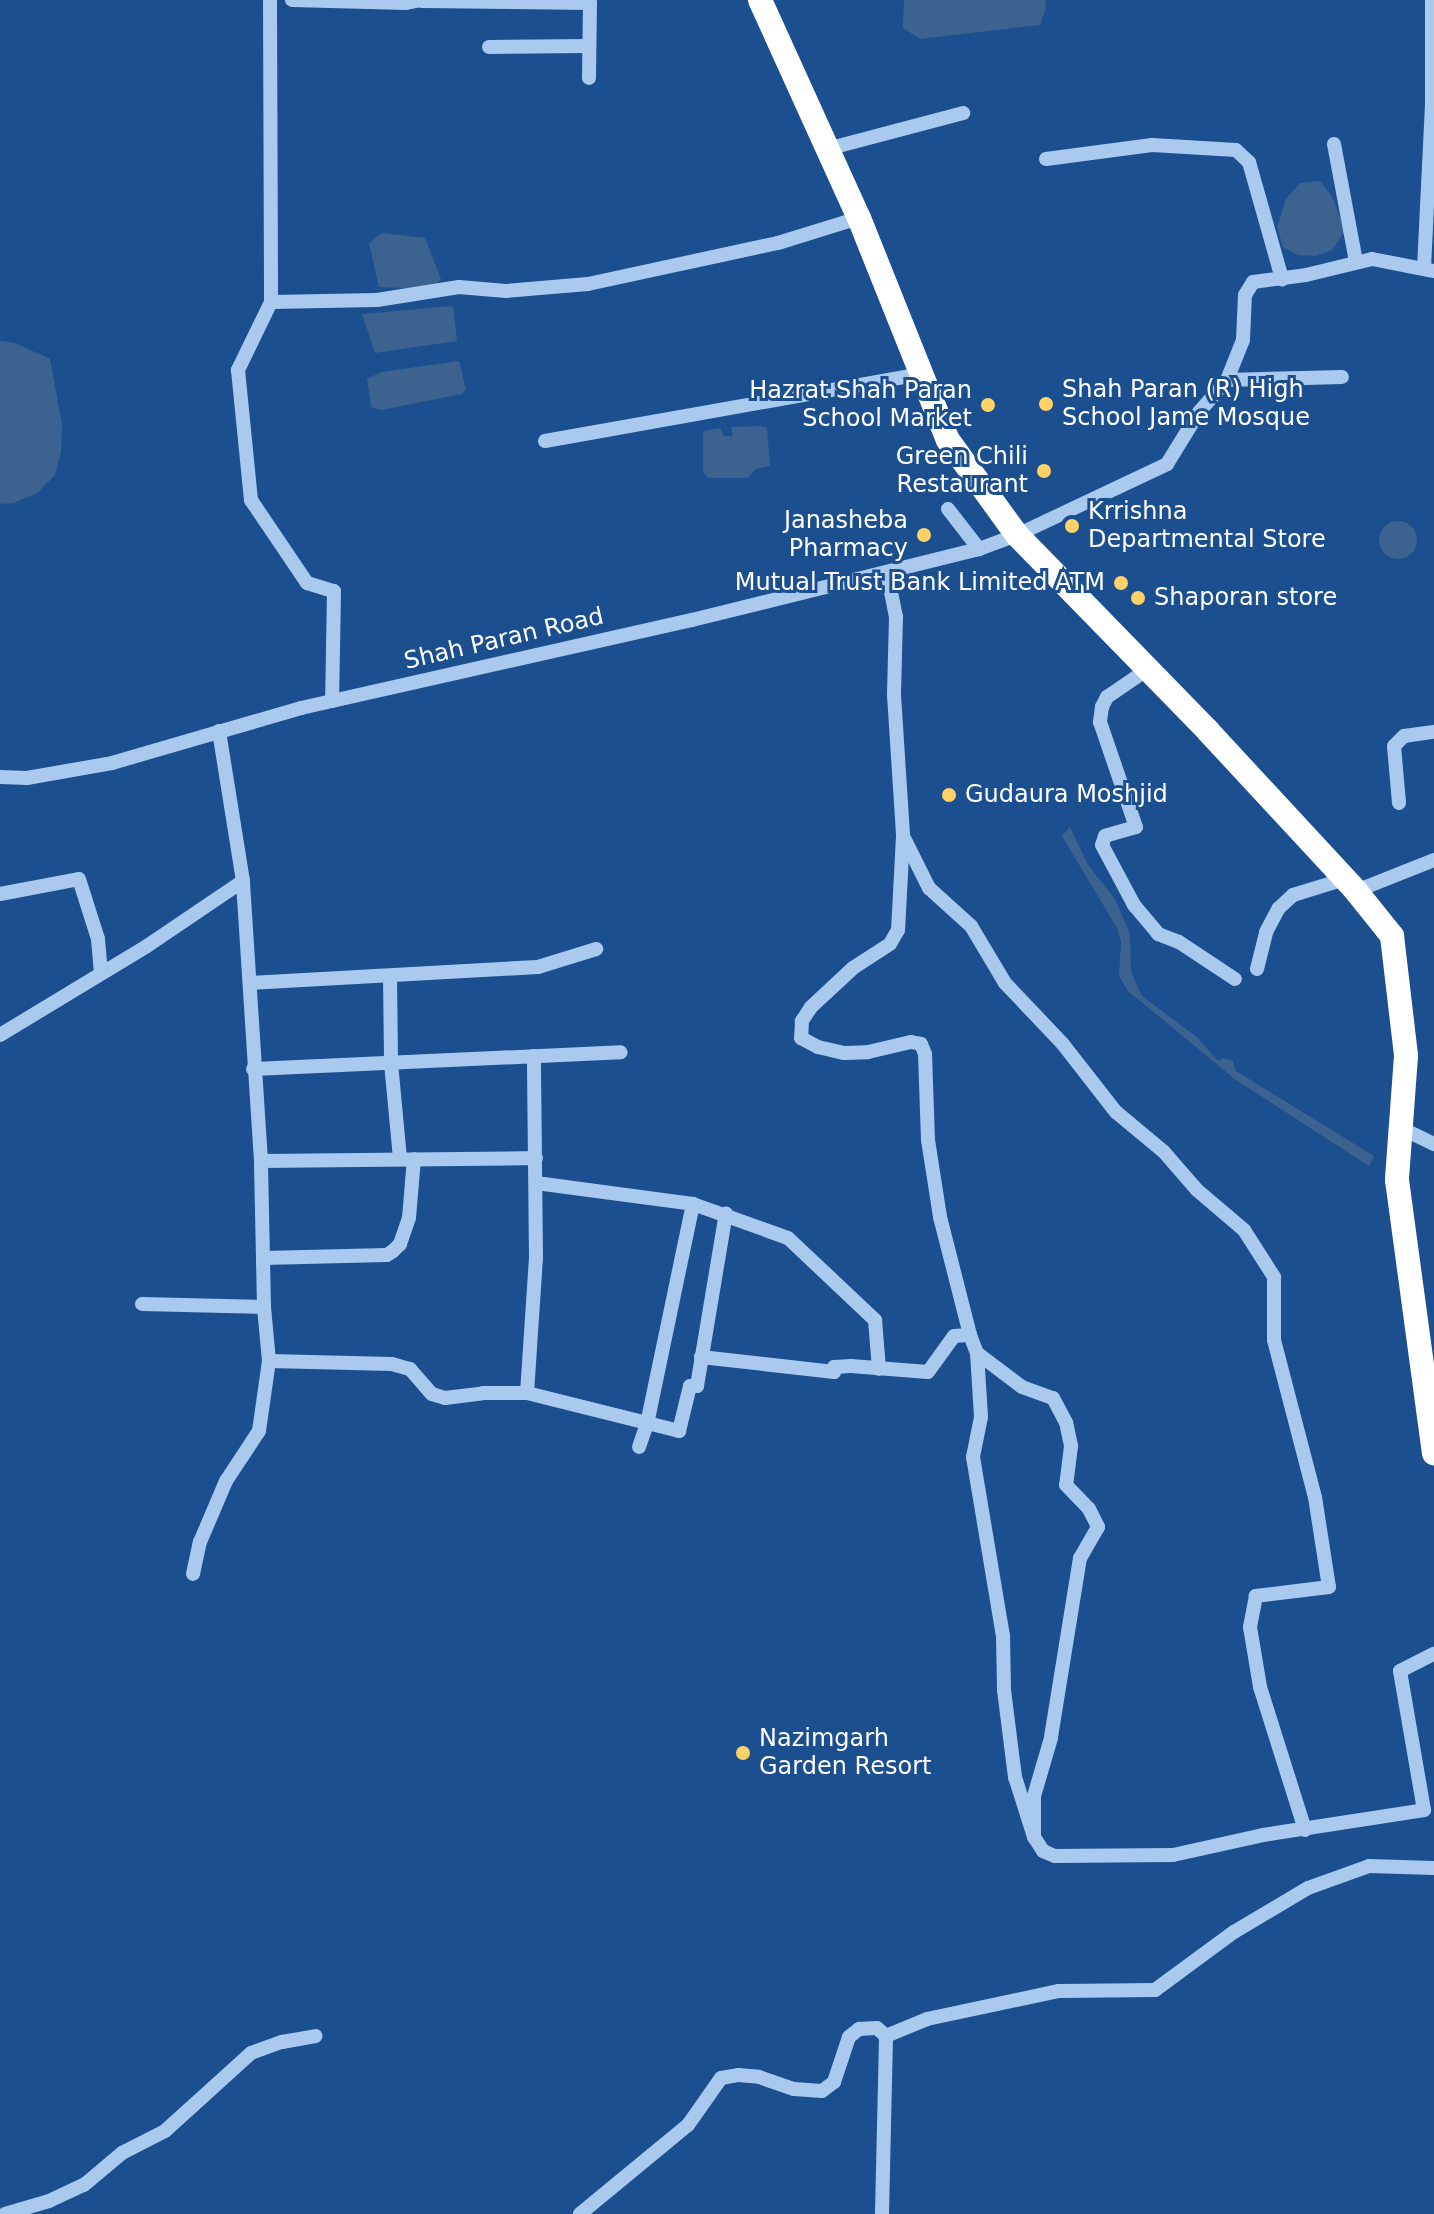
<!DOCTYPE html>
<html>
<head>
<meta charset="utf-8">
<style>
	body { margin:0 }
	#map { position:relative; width:1434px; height:2214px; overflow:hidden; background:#1b4f8f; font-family:"DejaVu Sans",sans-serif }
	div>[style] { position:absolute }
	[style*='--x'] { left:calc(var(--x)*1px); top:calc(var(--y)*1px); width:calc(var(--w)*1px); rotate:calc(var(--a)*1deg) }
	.water>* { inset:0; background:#3c6290 }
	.round { border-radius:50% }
	.minor>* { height:14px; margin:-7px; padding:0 7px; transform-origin:7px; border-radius:7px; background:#a9c9ee }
	.highway>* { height:24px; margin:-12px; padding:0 12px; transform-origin:12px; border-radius:12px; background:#fff }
	.dots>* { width:22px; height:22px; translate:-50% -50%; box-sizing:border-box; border:4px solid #1b4f8f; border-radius:50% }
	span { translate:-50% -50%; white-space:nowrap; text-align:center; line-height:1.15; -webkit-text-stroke:6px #1b4f8f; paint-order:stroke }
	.poi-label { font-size:24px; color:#fff }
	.left { translate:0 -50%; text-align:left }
	.right { translate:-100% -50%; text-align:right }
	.street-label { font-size:24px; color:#fff }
</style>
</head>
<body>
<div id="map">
	<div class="water">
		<i style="clip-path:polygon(904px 0,1045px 0,1046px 8px,1040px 25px,920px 39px,903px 28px)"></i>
		<i style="clip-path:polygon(1320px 181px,1333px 198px,1345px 231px,1332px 250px,1316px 256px,1298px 255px,1283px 247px,1277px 227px,1286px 199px,1300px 183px)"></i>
		<i style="clip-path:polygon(382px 233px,425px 238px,441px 279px,432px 289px,379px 287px,369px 243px)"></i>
		<i style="clip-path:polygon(453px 306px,457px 341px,375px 353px,362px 314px)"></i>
		<i style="clip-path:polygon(0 341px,15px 343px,50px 359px,62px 424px,61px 452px,55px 475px,37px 493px,14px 503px,0 504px)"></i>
		<i style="clip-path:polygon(459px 361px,466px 389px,462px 394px,381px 410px,371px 407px,367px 379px,381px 372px)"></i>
		<i style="clip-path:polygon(760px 426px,767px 428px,770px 466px,756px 469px,747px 478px,709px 478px,703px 472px,703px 431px,720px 428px,724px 436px,733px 436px,731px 427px)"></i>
		<i class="round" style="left:1379px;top:521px;width:38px;height:38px"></i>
		<i style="clip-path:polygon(1070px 827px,1088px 865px,1115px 899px,1130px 934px,1131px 972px,1142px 996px,1198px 1038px,1218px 1061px,1223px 1058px,1233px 1061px,1236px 1071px,1374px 1156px,1369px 1166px,1236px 1080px,1128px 991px,1119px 976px,1121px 941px,1117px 928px,1062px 836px)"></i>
	</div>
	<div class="minor">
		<i style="--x:270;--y:0;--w:302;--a:89.8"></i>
		<i style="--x:271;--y:302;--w:106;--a:-1.1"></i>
		<i style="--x:377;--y:300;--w:83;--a:-9"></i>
		<i style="--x:459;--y:287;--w:47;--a:4.9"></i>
		<i style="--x:506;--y:291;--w:82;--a:-4.9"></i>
		<i style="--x:588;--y:284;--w:194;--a:-12.2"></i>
		<i style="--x:778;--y:243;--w:85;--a:-17.2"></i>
		<i style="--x:292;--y:0;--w:114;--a:1.5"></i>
		<i style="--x:406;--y:3;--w:16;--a:-11"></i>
		<i style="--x:422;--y:1;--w:168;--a:0.7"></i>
		<i style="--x:590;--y:3;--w:75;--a:90.8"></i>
		<i style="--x:489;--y:47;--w:100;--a:-0.6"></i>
		<i style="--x:1334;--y:144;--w:119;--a:79.4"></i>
		<i style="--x:827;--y:149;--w:141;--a:-14.8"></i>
		<i style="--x:1046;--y:159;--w:107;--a:-7.5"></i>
		<i style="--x:1152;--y:145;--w:84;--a:3.4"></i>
		<i style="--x:1236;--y:150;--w:18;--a:43"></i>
		<i style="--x:1249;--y:162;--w:122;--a:74.2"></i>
		<i style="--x:1424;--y:268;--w:165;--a:-87.2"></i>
		<i style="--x:1432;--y:103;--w:103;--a:-90"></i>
		<i style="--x:271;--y:302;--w:76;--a:115.9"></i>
		<i style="--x:238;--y:370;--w:131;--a:84.3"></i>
		<i style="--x:251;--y:500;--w:100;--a:56"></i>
		<i style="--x:307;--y:583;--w:28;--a:17"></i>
		<i style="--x:334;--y:591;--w:110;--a:91"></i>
		<i style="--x:1227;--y:380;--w:115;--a:-1.5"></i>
		<i style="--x:545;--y:441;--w:383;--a:-10.1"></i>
		<i style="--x:948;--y:509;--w:51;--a:52.2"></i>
		<i style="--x:887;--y:572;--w:46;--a:78.7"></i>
		<i style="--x:896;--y:617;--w:78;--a:91.5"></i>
		<i style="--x:894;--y:695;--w:141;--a:86.3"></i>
		<i style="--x:903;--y:836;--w:94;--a:93"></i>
		<i style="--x:898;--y:930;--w:16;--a:120"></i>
		<i style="--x:890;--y:944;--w:44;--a:147"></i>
		<i style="--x:853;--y:968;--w:57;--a:137.1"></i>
		<i style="--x:811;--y:1007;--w:17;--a:123"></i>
		<i style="--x:802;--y:1021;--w:17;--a:93"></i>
		<i style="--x:801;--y:1038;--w:19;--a:28"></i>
		<i style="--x:818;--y:1047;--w:27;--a:13"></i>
		<i style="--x:844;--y:1053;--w:24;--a:-2"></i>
		<i style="--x:868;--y:1052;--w:44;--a:-13.1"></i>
		<i style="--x:911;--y:1042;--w:10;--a:11"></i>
		<i style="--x:921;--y:1044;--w:11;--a:68"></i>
		<i style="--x:925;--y:1054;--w:86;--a:88"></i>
		<i style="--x:928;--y:1140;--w:78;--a:81.1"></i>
		<i style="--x:940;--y:1217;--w:122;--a:75.7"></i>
		<i style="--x:970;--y:1335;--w:19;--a:69"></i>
		<i style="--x:977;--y:1353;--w:56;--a:37.1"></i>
		<i style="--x:1022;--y:1387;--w:33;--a:20"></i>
		<i style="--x:1053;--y:1398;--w:27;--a:62"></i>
		<i style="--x:1066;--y:1422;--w:25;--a:78"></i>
		<i style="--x:1071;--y:1446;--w:39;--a:97"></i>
		<i style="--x:1066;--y:1485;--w:33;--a:46"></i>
		<i style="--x:1089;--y:1509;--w:20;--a:63"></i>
		<i style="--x:1098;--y:1527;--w:36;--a:120"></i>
		<i style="--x:1080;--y:1558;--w:182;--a:99.2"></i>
		<i style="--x:1051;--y:1738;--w:60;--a:106.3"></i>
		<i style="--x:1034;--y:1796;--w:41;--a:90"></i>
		<i style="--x:1148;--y:669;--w:50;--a:145.7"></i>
		<i style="--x:1107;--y:697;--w:11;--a:117"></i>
		<i style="--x:1102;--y:707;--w:15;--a:98"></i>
		<i style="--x:1100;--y:722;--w:111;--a:71.1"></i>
		<i style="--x:1136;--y:827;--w:32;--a:164"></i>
		<i style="--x:1105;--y:836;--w:9;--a:108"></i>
		<i style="--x:1102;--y:845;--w:68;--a:61.9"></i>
		<i style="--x:1134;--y:905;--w:38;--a:50"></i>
		<i style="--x:1158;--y:934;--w:22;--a:21"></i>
		<i style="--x:1179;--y:942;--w:67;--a:33.5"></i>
		<i style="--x:0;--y:777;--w:27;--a:2"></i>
		<i style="--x:27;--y:778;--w:86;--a:-10"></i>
		<i style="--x:112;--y:763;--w:197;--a:-16.2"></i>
		<i style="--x:301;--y:708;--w:401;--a:-12.7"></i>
		<i style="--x:692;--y:620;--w:296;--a:-13.9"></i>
		<i style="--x:979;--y:549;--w:40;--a:-20.2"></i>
		<i style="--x:1017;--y:535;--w:166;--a:-25.3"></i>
		<i style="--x:1167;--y:464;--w:61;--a:-58.4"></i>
		<i style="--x:1199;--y:412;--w:43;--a:-48.8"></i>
		<i style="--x:1227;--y:380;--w:43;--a:-68.2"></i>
		<i style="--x:1243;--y:340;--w:45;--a:-87.5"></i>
		<i style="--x:1245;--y:295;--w:15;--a:-58"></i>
		<i style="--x:1253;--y:282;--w:53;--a:-7.5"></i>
		<i style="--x:1306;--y:275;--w:68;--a:-13.6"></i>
		<i style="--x:1372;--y:259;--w:63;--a:11"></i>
		<i style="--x:1399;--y:803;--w:57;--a:-95"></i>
		<i style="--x:1394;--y:746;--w:14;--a:-45"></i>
		<i style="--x:1404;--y:736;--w:30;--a:-8"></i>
		<i style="--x:905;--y:840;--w:54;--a:63.4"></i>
		<i style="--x:929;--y:888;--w:57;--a:42.1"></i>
		<i style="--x:971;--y:926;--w:66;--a:59.2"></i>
		<i style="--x:1005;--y:983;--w:83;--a:46.5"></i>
		<i style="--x:1062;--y:1043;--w:88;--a:52"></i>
		<i style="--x:1116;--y:1112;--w:62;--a:39.8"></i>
		<i style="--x:1164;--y:1152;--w:50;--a:49"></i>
		<i style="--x:1197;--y:1190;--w:62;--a:40.4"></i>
		<i style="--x:1244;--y:1230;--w:56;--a:57.4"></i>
		<i style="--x:1274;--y:1277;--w:63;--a:90"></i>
		<i style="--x:1274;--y:1340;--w:162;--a:75.4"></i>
		<i style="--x:1315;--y:1497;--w:91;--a:81.2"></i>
		<i style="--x:1329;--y:1587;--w:74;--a:173"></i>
		<i style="--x:1256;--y:1596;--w:32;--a:101"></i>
		<i style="--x:1250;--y:1627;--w:61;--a:80.5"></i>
		<i style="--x:1260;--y:1687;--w:150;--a:72.5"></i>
		<i style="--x:1356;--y:891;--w:84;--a:-21.7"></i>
		<i style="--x:0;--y:894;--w:80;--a:-10.8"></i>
		<i style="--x:79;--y:879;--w:63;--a:72.4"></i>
		<i style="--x:98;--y:939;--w:34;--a:85"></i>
		<i style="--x:1257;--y:969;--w:38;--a:-76"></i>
		<i style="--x:1266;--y:932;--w:27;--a:-62"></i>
		<i style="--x:1279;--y:908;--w:19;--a:-43"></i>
		<i style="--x:1293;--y:895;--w:54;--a:-17.1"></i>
		<i style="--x:390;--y:977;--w:86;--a:89.3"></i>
		<i style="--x:391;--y:1063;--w:96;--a:84.6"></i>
		<i style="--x:251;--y:983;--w:287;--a:-3.2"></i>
		<i style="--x:538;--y:967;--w:61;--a:-17.2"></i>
		<i style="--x:0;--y:1035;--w:172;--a:-31.2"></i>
		<i style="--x:147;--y:946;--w:116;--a:-34.1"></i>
		<i style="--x:253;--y:1069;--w:368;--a:-2.6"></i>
		<i style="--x:1401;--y:1128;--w:37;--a:26"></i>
		<i style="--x:261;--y:1161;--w:275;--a:-0.6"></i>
		<i style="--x:536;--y:1183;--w:158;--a:7.6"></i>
		<i style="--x:693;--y:1204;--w:101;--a:19.7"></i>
		<i style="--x:788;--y:1238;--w:120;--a:43.3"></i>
		<i style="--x:875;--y:1320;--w:49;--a:85.3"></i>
		<i style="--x:263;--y:1258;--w:124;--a:-1.4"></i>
		<i style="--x:387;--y:1255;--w:7;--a:-34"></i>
		<i style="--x:393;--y:1251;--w:10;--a:-45"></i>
		<i style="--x:400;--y:1244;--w:28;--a:-71"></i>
		<i style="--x:409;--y:1218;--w:59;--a:-85.2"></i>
		<i style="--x:142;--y:1304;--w:122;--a:1.4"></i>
		<i style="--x:977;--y:1353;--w:64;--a:86.4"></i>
		<i style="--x:981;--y:1417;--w:41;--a:101.3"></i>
		<i style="--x:973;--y:1457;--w:181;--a:80.5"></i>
		<i style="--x:1003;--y:1636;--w:54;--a:88.9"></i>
		<i style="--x:1004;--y:1690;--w:88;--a:82.8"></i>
		<i style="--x:1015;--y:1777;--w:63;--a:72.4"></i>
		<i style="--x:1034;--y:1837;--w:17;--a:57"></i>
		<i style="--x:1043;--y:1851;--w:13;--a:23"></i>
		<i style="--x:1055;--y:1856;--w:118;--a:-0.5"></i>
		<i style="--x:1173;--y:1855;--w:92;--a:-12.5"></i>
		<i style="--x:1263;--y:1835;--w:163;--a:-8.8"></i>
		<i style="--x:1424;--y:1810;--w:141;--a:-99.8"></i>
		<i style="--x:1400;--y:1671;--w:38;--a:-27"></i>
		<i style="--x:701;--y:1357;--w:134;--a:6.4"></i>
		<i style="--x:834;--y:1372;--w:5;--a:-90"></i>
		<i style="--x:834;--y:1367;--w:17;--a:-3"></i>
		<i style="--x:851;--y:1366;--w:77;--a:4.5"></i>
		<i style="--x:928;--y:1372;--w:44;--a:-54.2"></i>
		<i style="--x:954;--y:1336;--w:16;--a:-4"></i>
		<i style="--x:269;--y:1361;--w:123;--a:1.4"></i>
		<i style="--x:392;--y:1364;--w:19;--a:16"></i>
		<i style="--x:410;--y:1369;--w:33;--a:49"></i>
		<i style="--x:432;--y:1394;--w:14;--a:17"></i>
		<i style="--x:445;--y:1398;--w:38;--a:-7"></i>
		<i style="--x:483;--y:1393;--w:44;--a:0"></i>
		<i style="--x:527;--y:1393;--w:157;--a:14"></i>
		<i style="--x:679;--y:1431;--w:46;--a:-76.3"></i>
		<i style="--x:690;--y:1386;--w:7;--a:0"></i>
		<i style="--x:697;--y:1386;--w:175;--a:-80.5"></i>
		<i style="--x:527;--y:1393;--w:135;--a:-86.2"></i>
		<i style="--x:536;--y:1258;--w:202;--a:-90.6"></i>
		<i style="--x:639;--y:1447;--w:24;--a:-71"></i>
		<i style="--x:647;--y:1424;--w:225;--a:-78.2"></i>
		<i style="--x:193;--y:1574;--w:33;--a:-78"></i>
		<i style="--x:200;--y:1542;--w:66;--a:-66.9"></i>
		<i style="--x:226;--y:1481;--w:60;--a:-56.6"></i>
		<i style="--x:259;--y:1431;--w:71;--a:-81.9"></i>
		<i style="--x:269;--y:1361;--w:54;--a:-95.3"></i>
		<i style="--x:264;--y:1307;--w:146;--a:-91.2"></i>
		<i style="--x:261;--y:1161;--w:281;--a:-93.7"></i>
		<i style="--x:243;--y:881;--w:152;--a:-99.1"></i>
		<i style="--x:5;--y:2214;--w:46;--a:-16.5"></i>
		<i style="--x:49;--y:2201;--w:38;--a:-25"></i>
		<i style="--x:84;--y:2185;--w:50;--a:-40.1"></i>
		<i style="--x:122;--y:2153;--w:48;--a:-27.1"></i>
		<i style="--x:165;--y:2131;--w:116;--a:-42.2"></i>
		<i style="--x:251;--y:2053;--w:33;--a:-20"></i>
		<i style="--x:282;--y:2042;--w:34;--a:-10"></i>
		<i style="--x:580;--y:2214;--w:140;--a:-39.5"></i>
		<i style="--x:688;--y:2125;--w:57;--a:-54.9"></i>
		<i style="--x:721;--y:2078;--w:17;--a:-10"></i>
		<i style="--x:738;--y:2075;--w:21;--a:5"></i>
		<i style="--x:759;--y:2077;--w:37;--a:19"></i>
		<i style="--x:794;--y:2089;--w:28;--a:4"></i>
		<i style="--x:822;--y:2091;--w:15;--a:-37"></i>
		<i style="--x:834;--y:2082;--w:47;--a:-71.6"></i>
		<i style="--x:849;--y:2037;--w:13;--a:-39"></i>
		<i style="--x:859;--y:2029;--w:18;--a:-3"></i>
		<i style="--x:877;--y:2028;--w:12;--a:42"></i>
		<i style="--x:886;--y:2036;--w:44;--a:-22.5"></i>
		<i style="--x:927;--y:2019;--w:135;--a:-12"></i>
		<i style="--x:1059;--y:1991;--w:96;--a:-0.6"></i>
		<i style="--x:1155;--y:1990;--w:98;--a:-36.3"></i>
		<i style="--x:1234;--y:1932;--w:86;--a:-30.7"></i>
		<i style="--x:1308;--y:1888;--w:65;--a:-19.8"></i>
		<i style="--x:1369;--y:1866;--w:65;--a:1.8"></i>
		<i style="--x:882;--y:2214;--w:178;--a:-88.7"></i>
	</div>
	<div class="highway">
		<i style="--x:760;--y:0;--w:239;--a:65.6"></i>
		<i style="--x:859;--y:218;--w:239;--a:68.2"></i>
		<i style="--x:948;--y:440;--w:117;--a:54"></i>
		<i style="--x:1017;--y:535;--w:274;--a:45.7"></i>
		<i style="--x:1208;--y:731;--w:218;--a:47.2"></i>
		<i style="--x:1356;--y:891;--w:58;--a:51.3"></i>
		<i style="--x:1392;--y:936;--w:121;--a:83.3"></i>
		<i style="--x:1406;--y:1056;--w:124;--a:94.2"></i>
		<i style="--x:1397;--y:1180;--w:276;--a:82.3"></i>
	</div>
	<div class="dots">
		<i style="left:1046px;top:404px;background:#ffd166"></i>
		<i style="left:988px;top:405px;background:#ffd166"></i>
		<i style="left:1044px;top:471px;background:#ffd166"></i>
		<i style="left:1072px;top:526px;background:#ffd166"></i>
		<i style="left:924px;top:535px;background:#ffd166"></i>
		<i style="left:1121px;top:583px;background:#ffd166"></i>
		<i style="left:1138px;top:598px;background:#ffd166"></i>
		<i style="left:949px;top:795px;background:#ffd166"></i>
		<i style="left:743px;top:1753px;background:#ffd166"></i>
	</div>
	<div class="poi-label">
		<span class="left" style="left:1062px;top:404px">Shah Paran (R) High<br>School Jame Mosque</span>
		<span class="right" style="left:972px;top:405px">Hazrat Shah Paran<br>School Market</span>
		<span class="right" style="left:1028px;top:471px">Green Chili<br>Restaurant</span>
		<span class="left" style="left:1088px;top:526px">Krrishna<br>Departmental Store</span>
		<span class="right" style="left:908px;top:535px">Janasheba<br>Pharmacy</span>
		<span class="right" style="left:1105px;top:583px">Mutual Trust Bank Limited ATM</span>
		<span class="left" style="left:1154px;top:598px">Shaporan store</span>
		<span class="left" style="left:965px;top:795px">Gudaura Moshjid</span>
		<span class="left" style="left:759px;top:1753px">Nazimgarh<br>Garden Resort</span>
	</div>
	<div class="street-label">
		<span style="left:504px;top:639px;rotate:-13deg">Shah Paran Road</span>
	</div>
</div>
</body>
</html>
